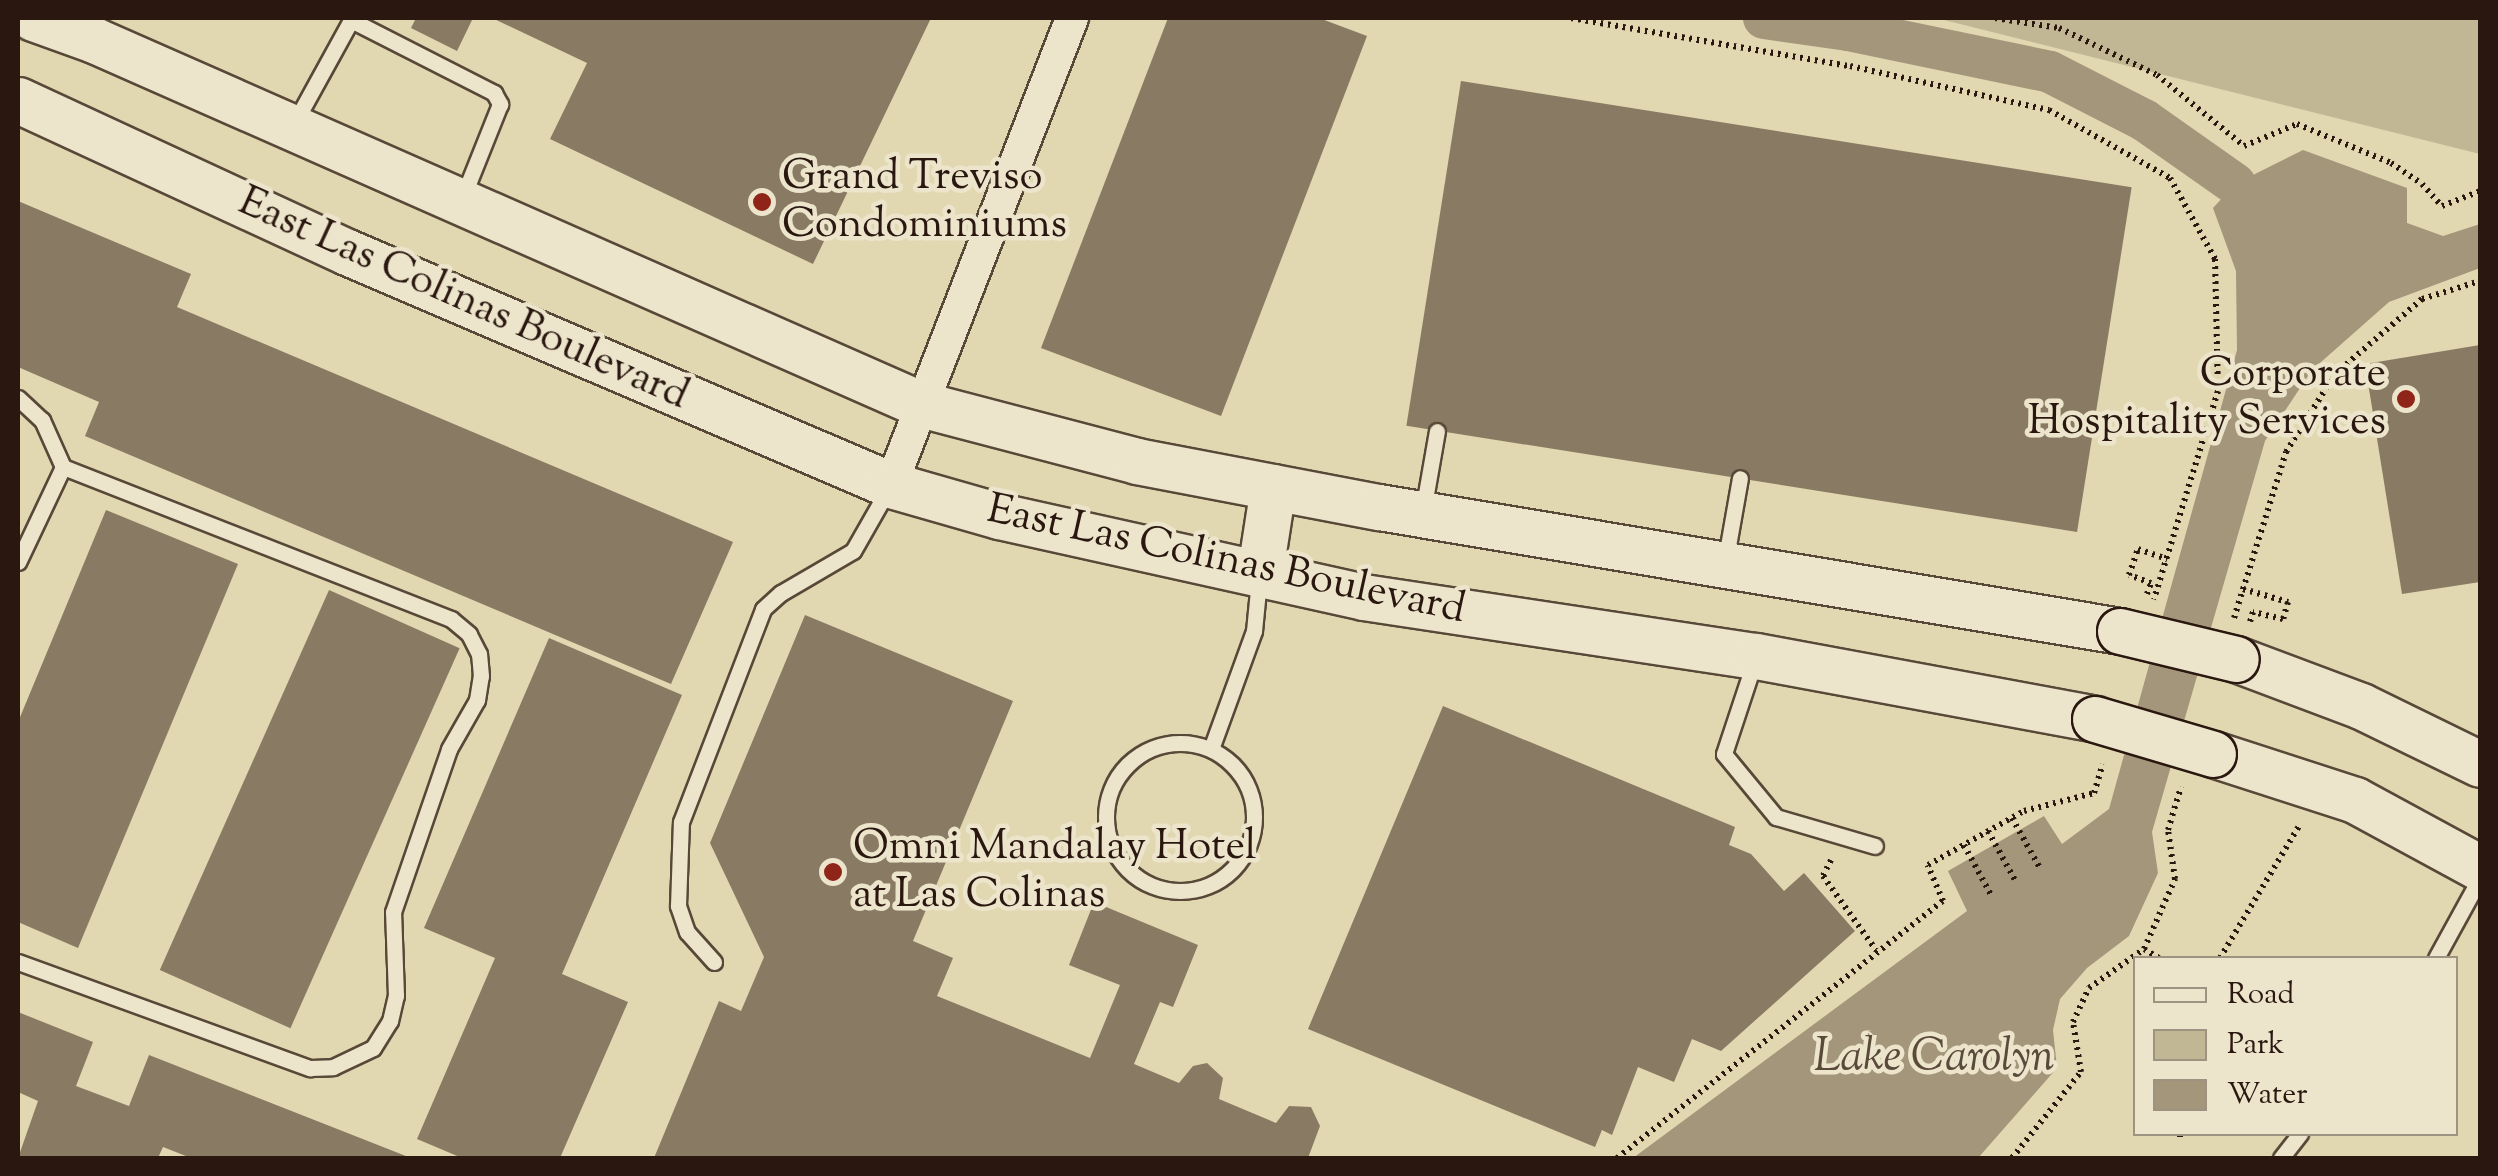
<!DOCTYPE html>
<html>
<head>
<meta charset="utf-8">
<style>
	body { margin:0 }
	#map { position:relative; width:2498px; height:1176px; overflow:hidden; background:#e1d7b0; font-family:"Sorts Mill Goudy",serif }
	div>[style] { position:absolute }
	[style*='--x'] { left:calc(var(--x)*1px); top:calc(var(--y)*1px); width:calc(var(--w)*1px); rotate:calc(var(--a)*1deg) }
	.green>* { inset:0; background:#c2b795 }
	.water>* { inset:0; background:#a3967a }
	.canal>* { height:42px; margin:-21px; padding:0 21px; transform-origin:21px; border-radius:21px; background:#a3967a }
	.building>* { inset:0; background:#897b63; transform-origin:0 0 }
	.path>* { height:6px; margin-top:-3px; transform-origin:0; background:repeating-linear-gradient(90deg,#2a1810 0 2.5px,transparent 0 7.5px) }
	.roads { filter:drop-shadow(2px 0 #584838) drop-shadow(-2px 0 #584838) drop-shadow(0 2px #584838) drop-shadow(0 -2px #584838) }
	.service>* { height:15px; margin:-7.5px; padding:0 7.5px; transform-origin:7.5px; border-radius:7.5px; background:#ece5cc }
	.service>.ring { margin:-7.5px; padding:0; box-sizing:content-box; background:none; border:15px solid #ece5cc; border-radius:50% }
	.minor>* { height:32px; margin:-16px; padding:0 16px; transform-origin:16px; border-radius:16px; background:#ece5cc }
	.secondary>* { height:45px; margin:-22.5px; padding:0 22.5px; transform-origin:22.5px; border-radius:22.5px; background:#ece5cc }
	.bridges { filter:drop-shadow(2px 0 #2a1810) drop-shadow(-2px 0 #2a1810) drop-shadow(0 2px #2a1810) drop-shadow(0 -2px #2a1810) }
	.secondary-bridge>* { height:45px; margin:-22.5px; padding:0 22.5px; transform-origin:22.5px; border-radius:22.5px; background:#ece5cc }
	.dots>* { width:28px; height:28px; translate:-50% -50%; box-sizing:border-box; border:5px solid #ece5cc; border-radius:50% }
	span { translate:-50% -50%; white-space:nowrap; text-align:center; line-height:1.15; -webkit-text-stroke:9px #ece5cc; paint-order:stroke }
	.poi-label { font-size:42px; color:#2a1810 }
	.left { translate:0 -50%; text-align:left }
	.right { translate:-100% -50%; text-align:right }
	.street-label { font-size:42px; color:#2a1810 }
	.water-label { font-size:45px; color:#5a4a3a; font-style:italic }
	.frame { position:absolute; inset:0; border:20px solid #2a1810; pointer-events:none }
	.legend { position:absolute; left:2133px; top:956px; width:325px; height:180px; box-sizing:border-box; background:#ece5cc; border:2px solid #9e9381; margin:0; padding:12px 18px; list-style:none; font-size:30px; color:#2a1810 }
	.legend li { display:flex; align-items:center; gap:20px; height:50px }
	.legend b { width:50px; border:2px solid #9e9381 }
</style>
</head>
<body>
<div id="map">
	<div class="green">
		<i style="clip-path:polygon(1936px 18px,2480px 18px,2480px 154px)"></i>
	</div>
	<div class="water">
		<i style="clip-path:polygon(2303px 150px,2407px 188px,2407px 223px,2443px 236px,2480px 224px,2480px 268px,2389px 302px,2312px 370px,2265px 441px,2152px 832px,2158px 873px,2129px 936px,2087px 968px,2060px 999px,2053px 1030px,2057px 1068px,1978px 1158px,1633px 1158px,1967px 911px,1948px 871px,2044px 816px,2062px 844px,2109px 809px,2237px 350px,2236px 271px,2213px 208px,2235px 184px)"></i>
	</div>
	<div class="canal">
		<i style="--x:1764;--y:18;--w:85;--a:8.1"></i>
		<i style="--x:1848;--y:30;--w:206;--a:11.7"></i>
		<i style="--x:2050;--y:72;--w:106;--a:27.1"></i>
		<i style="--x:2144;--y:120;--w:111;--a:35.1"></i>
	</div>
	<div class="building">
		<i style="clip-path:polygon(416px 18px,473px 18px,457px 51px,411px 28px)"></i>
		<i style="clip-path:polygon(492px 18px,931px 18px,813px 264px,550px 139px,587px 63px)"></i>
		<i style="clip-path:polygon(1168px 18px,1319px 18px,1367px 36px,1221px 416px,1041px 348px)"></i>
		<i style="left:1461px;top:81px;width:679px;height:349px;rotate:9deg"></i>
		<i style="clip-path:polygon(18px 201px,191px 274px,177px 307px,733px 542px,671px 684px,85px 436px,99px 402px,18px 367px)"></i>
		<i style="clip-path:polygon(2480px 345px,2480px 582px,2402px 594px,2365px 364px)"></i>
		<i style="clip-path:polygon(106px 510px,238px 564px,78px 948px,18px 922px,18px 722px)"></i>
		<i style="left:329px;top:590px;width:143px;height:416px;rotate:24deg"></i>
		<i style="clip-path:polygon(805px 615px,1013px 701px,913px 941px,953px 958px,937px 996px,1090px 1058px,1120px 985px,1069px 965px,1094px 902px,1198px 945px,1173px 1007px,1160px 1002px,1134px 1064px,1179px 1083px,1193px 1066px,1207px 1063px,1223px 1078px,1219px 1099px,1276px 1123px,1289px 1106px,1311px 1107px,1320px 1126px,1308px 1158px,654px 1158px,719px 1001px,741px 1011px,764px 957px,710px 843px)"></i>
		<i style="clip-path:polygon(549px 638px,682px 695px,562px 974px,628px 1002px,560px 1158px,462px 1158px,417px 1139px,495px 958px,424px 928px)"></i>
		<i style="clip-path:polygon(1443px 706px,1735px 827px,1729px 845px,1751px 854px,1784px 891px,1804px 873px,1855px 931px,1721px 1051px,1692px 1039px,1674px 1082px,1638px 1067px,1612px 1135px,1602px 1130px,1595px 1147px,1308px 1029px)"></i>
		<i style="clip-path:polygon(18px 1012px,93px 1042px,76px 1086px,129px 1106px,149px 1055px,411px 1158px,191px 1158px,163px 1147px,158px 1158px,18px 1158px,38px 1101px,18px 1092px)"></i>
	</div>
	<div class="path">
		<i style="--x:1571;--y:18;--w:283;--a:9.8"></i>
		<i style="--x:1850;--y:66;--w:204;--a:12.5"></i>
		<i style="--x:2049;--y:110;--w:139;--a:29.3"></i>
		<i style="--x:2170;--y:178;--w:93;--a:60.9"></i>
		<i style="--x:2215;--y:259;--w:132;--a:88.7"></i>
		<i style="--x:2218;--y:391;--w:218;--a:107.1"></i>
		<i style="--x:1995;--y:18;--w:65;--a:8.9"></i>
		<i style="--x:2059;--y:28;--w:109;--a:25.6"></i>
		<i style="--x:2157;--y:75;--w:112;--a:39.2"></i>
		<i style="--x:2244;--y:146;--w:57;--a:-22.5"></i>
		<i style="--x:2297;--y:124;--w:102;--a:22.5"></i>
		<i style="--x:2391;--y:163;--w:37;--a:34"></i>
		<i style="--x:2422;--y:184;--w:30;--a:48"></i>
		<i style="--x:2442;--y:206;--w:41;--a:-21.5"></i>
		<i style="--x:2243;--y:589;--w:47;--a:16.1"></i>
		<i style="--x:2288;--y:602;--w:18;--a:106"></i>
		<i style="--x:2283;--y:619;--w:31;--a:-167"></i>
		<i style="--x:2253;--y:612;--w:10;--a:107"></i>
		<i style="--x:2147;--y:594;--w:12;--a:-70"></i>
		<i style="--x:2151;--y:583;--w:23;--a:-160"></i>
		<i style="--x:2129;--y:575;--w:28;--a:-71"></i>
		<i style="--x:2138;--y:549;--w:31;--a:19"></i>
		<i style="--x:2234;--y:618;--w:174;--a:-72.6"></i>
		<i style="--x:2286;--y:452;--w:92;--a:-57.9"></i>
		<i style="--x:2335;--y:374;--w:115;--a:-40.8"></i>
		<i style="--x:2422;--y:299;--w:61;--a:-17.2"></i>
		<i style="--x:2012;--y:818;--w:57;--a:60.8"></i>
		<i style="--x:1988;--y:831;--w:58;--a:61.2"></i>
		<i style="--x:1964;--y:845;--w:57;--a:61.6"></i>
		<i style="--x:1831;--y:860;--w:18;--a:117"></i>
		<i style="--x:1823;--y:876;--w:91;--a:54.4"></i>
		<i style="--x:2159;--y:958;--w:17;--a:-149"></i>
		<i style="--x:2144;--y:949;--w:77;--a:-66.1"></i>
		<i style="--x:2175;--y:879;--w:49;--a:-98.1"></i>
		<i style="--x:2168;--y:830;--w:45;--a:-73.2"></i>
		<i style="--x:2220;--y:958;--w:154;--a:-59.1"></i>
		<i style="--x:2180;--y:1134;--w:3;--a:90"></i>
		<i style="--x:1617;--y:1158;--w:415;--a:-38.3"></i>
		<i style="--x:1943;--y:901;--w:39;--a:-113"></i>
		<i style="--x:1928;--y:865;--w:110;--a:-29.4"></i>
		<i style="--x:2024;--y:811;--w:72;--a:-14.4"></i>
		<i style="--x:2094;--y:793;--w:30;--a:-73"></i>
		<i style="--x:2012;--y:1158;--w:110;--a:-51.3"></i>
		<i style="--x:2081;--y:1072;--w:51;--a:-99.1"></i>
		<i style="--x:2073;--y:1022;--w:38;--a:-65"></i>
		<i style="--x:2089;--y:988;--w:67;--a:-35.3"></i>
	</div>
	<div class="roads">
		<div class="service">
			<i style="--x:295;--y:122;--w:116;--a:-61.2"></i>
			<i style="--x:351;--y:20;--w:161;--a:27"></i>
			<i style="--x:494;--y:93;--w:13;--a:61"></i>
			<i style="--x:500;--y:104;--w:102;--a:111.8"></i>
			<i style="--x:18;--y:398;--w:33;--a:43"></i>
			<i style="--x:42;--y:420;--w:51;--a:65.9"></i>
			<i style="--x:63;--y:467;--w:105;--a:115.3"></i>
			<i style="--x:1423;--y:511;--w:81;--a:-80.1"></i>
			<i style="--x:1725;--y:563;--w:86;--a:-80"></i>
			<i style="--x:1755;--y:660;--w:99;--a:108.3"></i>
			<i style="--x:1724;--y:754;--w:82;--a:50.5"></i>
			<i style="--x:1776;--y:817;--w:103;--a:16.3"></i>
			<i class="ring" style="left:1106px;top:743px;width:133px;height:133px"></i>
			<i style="--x:1211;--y:749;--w:126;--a:-70"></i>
			<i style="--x:1254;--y:631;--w:51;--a:-84.4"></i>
			<i style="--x:2436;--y:958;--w:91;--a:-61.2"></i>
			<i style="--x:18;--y:962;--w:311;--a:20"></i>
			<i style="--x:310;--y:1068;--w:23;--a:-2"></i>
			<i style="--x:333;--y:1067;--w:44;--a:-25.4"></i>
			<i style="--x:373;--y:1048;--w:32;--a:-58"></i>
			<i style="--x:390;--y:1021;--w:26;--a:-77"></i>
			<i style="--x:396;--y:996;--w:84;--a:-92"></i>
			<i style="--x:393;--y:912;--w:172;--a:-71"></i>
			<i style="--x:449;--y:749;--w:56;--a:-60.3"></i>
			<i style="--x:477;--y:700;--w:24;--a:-81"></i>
			<i style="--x:481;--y:676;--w:22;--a:-95"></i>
			<i style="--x:479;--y:654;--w:22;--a:-117"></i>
			<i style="--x:469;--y:634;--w:23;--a:-140"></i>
			<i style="--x:451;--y:619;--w:417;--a:-158.6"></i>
			<i style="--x:714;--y:962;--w:40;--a:-132"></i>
			<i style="--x:687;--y:932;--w:28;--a:-109"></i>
			<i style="--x:678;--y:906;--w:84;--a:-88"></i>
			<i style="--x:681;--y:822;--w:228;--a:-68.9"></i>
			<i style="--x:763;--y:609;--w:24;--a:-42"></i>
			<i style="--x:781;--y:593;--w:83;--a:-30.3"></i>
			<i style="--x:853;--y:551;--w:73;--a:-60.3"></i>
			<i style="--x:2281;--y:1158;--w:31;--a:-52"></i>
		</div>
		<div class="minor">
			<i style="--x:891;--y:485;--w:501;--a:-68.81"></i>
		</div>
		<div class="secondary">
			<i style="--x:33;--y:18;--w:65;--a:19.8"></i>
			<i style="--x:94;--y:40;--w:903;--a:23.78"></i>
			<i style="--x:920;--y:404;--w:224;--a:14.7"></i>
			<i style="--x:1137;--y:461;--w:246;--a:10.8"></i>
			<i style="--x:1379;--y:507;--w:751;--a:9.5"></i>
			<i style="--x:18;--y:100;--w:362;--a:24.8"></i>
			<i style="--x:347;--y:252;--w:592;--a:23.19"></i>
			<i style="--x:891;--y:485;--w:112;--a:16"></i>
			<i style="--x:999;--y:516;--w:374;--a:12.5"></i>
			<i style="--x:1364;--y:597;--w:396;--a:8.6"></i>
			<i style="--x:1756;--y:656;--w:345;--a:10.5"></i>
			<i style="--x:1260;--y:571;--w:85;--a:-81.2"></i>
			<i style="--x:2236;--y:659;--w:134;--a:20.6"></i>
			<i style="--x:2361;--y:706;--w:132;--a:26"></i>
			<i style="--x:2213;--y:754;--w:149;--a:17.9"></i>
			<i style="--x:2355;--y:800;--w:142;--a:28.5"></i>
		</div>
	</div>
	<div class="bridges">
		<div class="secondary-bridge">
			<i style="--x:2120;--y:631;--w:119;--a:13.6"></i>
			<i style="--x:2095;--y:719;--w:123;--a:16.5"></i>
		</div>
	</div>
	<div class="dots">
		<i style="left:762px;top:202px;background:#8f2418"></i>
		<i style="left:2406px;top:399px;background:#8f2418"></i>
		<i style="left:833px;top:872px;background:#8f2418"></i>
	</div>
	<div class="poi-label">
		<span class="left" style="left:782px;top:202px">Grand Treviso<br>Condominiums</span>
		<span class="right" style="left:2386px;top:399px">Corporate<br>Hospitality Services</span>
		<span class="left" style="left:853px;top:872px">Omni Mandalay Hotel<br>at Las Colinas</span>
	</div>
	<div class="street-label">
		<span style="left:463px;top:300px;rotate:24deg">East Las Colinas Boulevard</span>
		<span style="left:1226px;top:561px;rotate:12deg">East Las Colinas Boulevard</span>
	</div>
	<div class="water-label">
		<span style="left:1934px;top:1059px">Lake Carolyn</span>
	</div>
	<div class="frame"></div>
	<ul class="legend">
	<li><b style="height:12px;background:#ece5cc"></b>Road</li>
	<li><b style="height:28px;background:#c2b795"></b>Park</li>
	<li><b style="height:28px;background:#a3967a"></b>Water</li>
	</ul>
</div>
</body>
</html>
